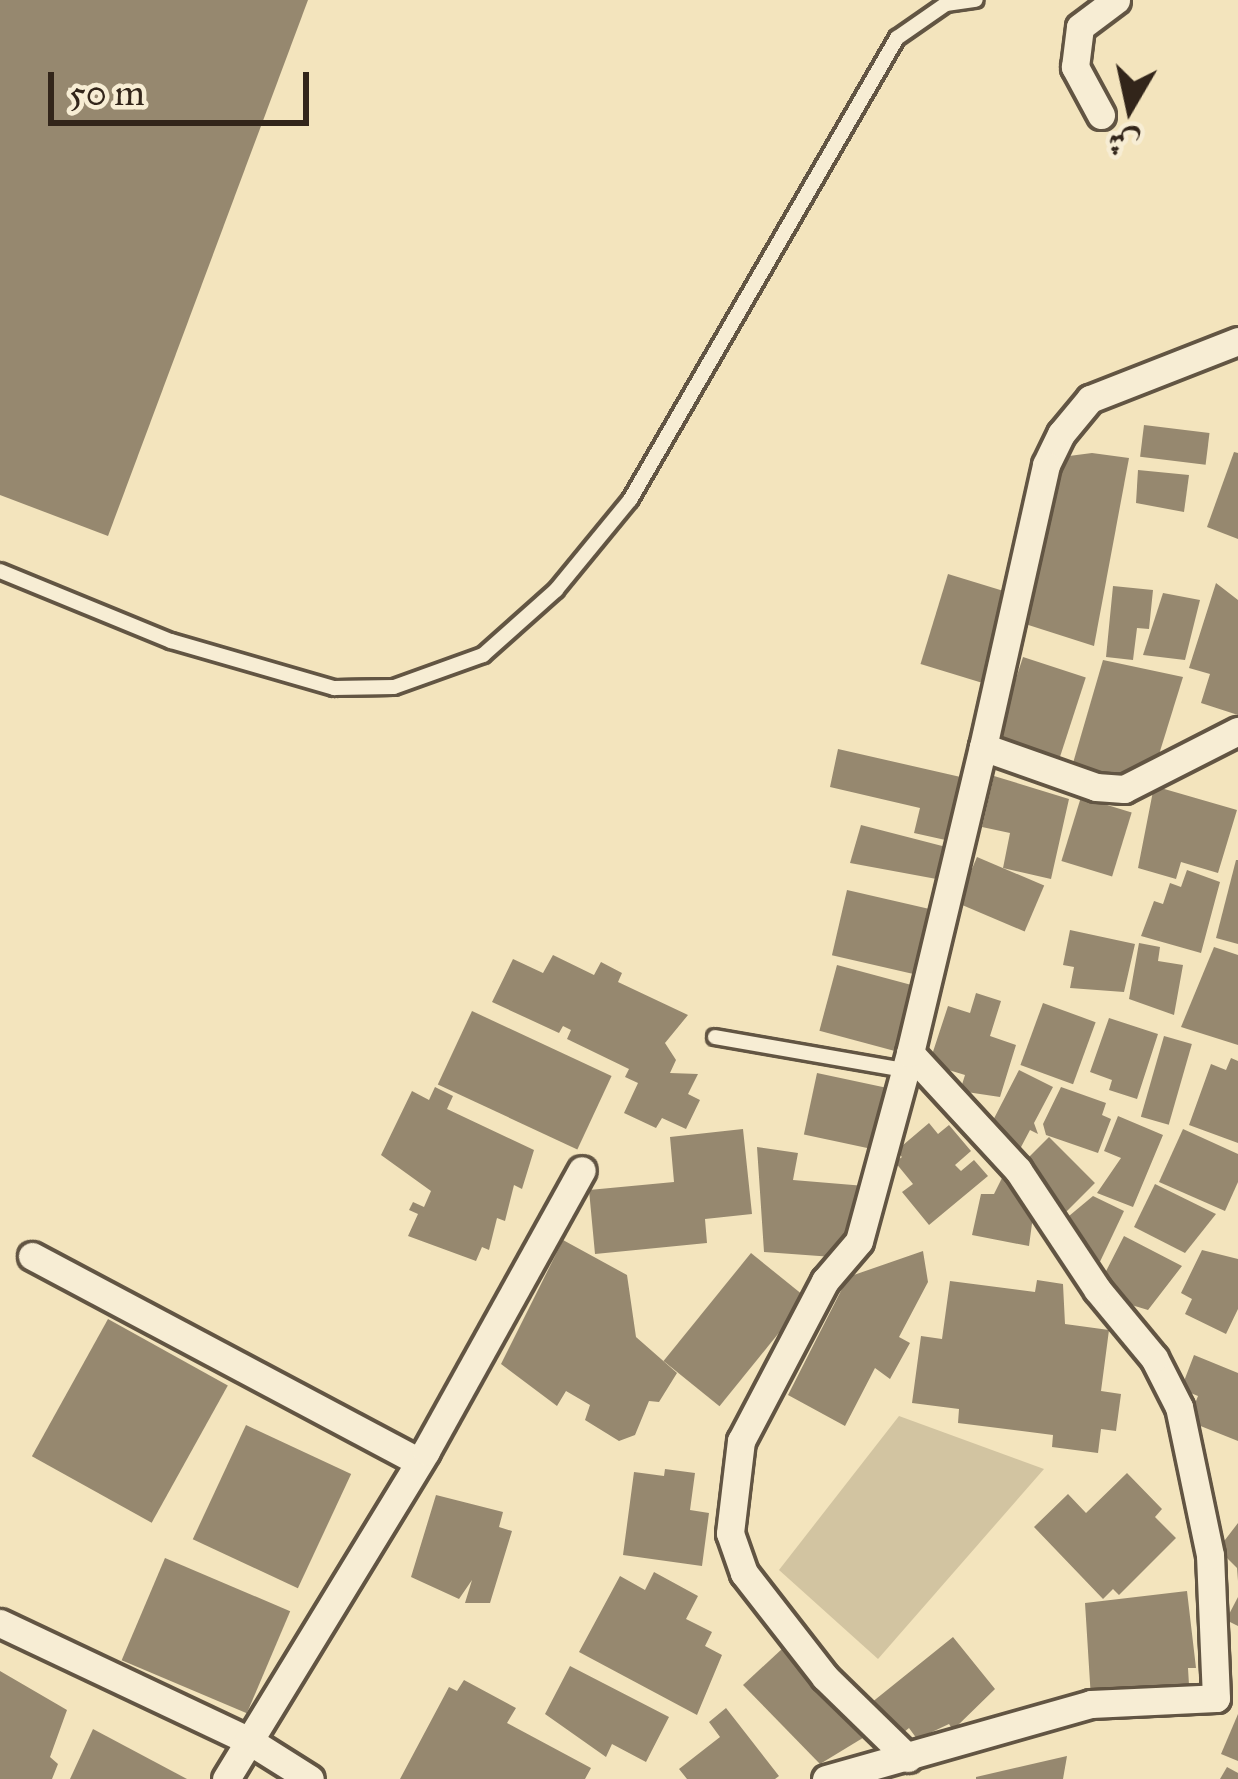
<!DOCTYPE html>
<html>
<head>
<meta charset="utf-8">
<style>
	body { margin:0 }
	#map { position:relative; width:1238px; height:1779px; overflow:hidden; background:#f3e4bd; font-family:"IM FELL Great Primer",Amiri,serif }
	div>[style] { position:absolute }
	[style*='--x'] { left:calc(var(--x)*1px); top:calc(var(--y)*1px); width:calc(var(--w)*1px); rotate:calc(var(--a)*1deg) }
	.green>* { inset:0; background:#d2c4a1 }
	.building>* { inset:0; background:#96886f; transform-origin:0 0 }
	.roads { filter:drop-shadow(3px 0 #625543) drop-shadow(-3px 0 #625543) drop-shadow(0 3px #625543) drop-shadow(0 -3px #625543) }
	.lane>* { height:14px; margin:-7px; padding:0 7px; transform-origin:7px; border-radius:7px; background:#f7edd4 }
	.street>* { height:27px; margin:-13.5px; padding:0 13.5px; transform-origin:13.5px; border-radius:13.5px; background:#f7edd4 }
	span { translate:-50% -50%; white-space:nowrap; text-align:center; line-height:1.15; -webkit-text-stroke:9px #f7edd4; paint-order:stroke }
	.north { position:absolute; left:1070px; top:48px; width:120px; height:120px; -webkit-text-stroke:9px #f7edd4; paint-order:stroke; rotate:189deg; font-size:33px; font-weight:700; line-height:48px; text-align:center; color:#32251a }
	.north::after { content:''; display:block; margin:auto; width:42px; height:54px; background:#32251a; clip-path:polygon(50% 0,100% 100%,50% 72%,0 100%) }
	.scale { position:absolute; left:48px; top:72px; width:261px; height:54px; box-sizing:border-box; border:6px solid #32251a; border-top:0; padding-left:15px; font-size:36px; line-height:42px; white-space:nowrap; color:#32251a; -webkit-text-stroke:9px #f7edd4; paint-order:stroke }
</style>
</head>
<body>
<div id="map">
	<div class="green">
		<i style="clip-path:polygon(899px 1416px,1044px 1469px,878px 1659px,779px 1570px)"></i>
	</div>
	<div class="building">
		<i style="clip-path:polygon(0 0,308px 0,108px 536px,0 495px)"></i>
		<i style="left:1144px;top:425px;width:66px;height:32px;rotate:7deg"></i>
		<i style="clip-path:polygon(1234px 452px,1238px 453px,1238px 539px,1207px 527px)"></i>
		<i style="clip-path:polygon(1092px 453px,1129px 458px,1094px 646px,1019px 622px,1052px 478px,1069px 456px)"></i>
		<i style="clip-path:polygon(1138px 470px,1189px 475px,1184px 512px,1136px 503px)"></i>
		<i style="left:948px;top:574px;width:65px;height:94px;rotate:17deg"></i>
		<i style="clip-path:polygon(1216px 583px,1238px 600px,1238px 715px,1201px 703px,1210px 674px,1189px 668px)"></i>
		<i style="clip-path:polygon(1113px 586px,1153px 590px,1149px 629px,1137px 628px,1133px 660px,1106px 657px)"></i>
		<i style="clip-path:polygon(1163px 593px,1200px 600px,1185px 660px,1143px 655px)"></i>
		<i style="left:1023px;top:657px;width:66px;height:87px;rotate:18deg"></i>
		<i style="clip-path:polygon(1103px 660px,1183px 677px,1157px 761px,1120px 778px,1071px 770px)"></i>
		<i style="clip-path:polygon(838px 749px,965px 778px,950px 841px,914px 833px,920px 808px,830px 787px)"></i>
		<i style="clip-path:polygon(994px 776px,1069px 799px,1051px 879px,1003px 868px,1010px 833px,982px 827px)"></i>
		<i style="clip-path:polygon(1154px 786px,1237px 810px,1218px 873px,1181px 862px,1176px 879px,1138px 868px)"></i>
		<i style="left:1081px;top:797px;width:53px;height:67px;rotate:17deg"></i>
		<i style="clip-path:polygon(861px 825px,950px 848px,942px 880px,850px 863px)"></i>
		<i style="left:977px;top:857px;width:73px;height:50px;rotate:23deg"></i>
		<i style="clip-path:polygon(1236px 860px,1238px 860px,1238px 944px,1216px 938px)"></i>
		<i style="clip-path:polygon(1187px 870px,1220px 882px,1201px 953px,1141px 936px,1154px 901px,1163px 904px,1170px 883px,1181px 887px)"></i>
		<i style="left:847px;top:890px;width:87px;height:67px;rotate:13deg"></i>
		<i style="clip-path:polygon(1070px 930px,1135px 944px,1124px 992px,1070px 988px,1074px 967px,1063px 965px)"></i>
		<i style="clip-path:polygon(1139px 943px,1160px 947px,1158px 961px,1183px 965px,1174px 1015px,1129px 999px)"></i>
		<i style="clip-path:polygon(1214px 947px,1238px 955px,1238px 1045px,1181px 1027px)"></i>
		<i style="clip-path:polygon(553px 955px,594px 975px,601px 962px,622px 973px,618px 982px,688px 1015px,665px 1043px,676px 1060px,670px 1073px,698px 1074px,688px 1094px,700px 1100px,686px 1129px,662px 1118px,656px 1128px,624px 1113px,638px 1083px,625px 1077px,629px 1069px,567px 1039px,571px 1030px,563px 1026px,559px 1033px,492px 1002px,513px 959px,543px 973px)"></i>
		<i style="left:837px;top:965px;width:81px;height:68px;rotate:15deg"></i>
		<i style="clip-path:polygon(976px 993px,1001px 1001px,990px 1036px,1016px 1045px,1000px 1097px,960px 1091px,965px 1075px,929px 1064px,948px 1006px,970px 1013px)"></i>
		<i style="left:1043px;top:1003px;width:56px;height:66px;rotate:20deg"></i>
		<i style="left:472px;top:1011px;width:154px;height:81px;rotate:25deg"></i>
		<i style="clip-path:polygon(1109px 1018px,1158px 1034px,1137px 1099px,1109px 1090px,1112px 1080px,1090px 1072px)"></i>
		<i style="left:1164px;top:1036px;width:29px;height:84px;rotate:16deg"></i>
		<i style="clip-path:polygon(1231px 1058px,1238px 1061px,1238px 1143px,1189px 1125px,1211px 1064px,1226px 1070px)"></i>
		<i style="clip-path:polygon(1019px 1070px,1053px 1087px,1034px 1123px,1038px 1134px,1030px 1130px,1020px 1149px,987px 1132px)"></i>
		<i style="left:817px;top:1073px;width:72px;height:63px;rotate:12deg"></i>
		<i style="clip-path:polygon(435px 1087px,453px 1096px,447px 1109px,534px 1150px,522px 1189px,514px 1185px,505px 1221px,497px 1218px,489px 1250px,482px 1247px,476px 1261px,408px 1236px,418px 1214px,409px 1210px,413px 1202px,424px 1207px,431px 1191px,381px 1155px,412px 1091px,429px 1100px)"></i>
		<i style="clip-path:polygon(1061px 1087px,1106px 1103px,1102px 1115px,1111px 1119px,1098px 1153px,1046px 1135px,1043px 1124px)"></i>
		<i style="clip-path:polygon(1118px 1116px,1163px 1135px,1133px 1207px,1097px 1193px,1121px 1158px,1104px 1151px)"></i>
		<i style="clip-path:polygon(929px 1123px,938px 1134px,949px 1125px,971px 1151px,955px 1165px,961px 1171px,974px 1160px,988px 1176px,929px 1225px,902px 1192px,913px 1184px,895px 1162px,902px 1157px,896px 1151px)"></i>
		<i style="clip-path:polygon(743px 1129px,752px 1214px,705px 1219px,707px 1243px,595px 1254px,589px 1190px,674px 1182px,670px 1137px)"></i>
		<i style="clip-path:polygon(1183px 1129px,1238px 1154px,1238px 1182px,1225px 1211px,1159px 1182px)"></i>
		<i style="left:1049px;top:1137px;width:65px;height:42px;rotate:45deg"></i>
		<i style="clip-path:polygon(757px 1147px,798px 1153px,793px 1180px,865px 1186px,847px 1258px,764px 1252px)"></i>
		<i style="clip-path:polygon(1002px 1178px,1018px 1180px,1035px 1201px,1029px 1246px,972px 1235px,981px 1194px,994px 1194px)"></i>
		<i style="clip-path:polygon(1155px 1184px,1216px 1214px,1185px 1253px,1134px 1227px)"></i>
		<i style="clip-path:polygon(1093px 1196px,1124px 1211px,1097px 1268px,1063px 1221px)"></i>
		<i style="clip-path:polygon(1124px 1236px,1182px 1266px,1148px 1310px,1115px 1300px,1119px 1293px,1100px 1283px)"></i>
		<i style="clip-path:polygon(563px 1240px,627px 1275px,636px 1337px,677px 1373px,659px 1402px,649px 1401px,635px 1435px,619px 1441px,585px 1420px,590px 1405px,566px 1391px,557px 1406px,501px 1364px)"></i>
		<i style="clip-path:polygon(1202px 1250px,1238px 1259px,1238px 1309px,1226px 1334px,1185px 1314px,1192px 1299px,1181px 1293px)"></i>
		<i style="clip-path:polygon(923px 1251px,928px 1282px,899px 1337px,910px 1343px,890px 1379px,875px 1368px,845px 1426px,788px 1395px,848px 1277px)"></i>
		<i style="left:751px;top:1253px;width:72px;height:139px;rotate:39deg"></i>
		<i style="clip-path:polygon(1037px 1280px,1063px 1284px,1065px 1324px,1109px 1330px,1101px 1391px,1121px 1394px,1116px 1431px,1101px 1429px,1098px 1453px,1052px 1447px,1053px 1435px,958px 1423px,959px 1409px,912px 1403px,921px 1336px,942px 1339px,950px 1281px,1035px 1292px)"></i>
		<i style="left:108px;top:1319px;width:137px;height:157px;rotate:29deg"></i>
		<i style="clip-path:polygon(1194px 1355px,1238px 1373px,1238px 1441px,1188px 1421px,1198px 1396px,1181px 1389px)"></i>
		<i style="left:246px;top:1425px;width:116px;height:126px;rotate:25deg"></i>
		<i style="clip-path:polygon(665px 1469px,695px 1473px,690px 1510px,709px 1513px,702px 1566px,623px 1555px,634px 1472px,664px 1476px)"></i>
		<i style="clip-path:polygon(1127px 1473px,1162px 1509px,1155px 1517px,1176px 1538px,1119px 1595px,1113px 1589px,1103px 1599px,1034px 1527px,1068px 1494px,1086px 1513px)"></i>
		<i style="clip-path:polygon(436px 1495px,503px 1512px,499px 1527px,512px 1531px,490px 1603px,465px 1603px,472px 1580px,459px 1599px,411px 1577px)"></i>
		<i style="clip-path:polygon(1238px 1523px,1238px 1581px,1237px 1568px,1218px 1549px)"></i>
		<i style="left:165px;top:1558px;width:136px;height:111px;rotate:23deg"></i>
		<i style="clip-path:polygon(654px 1572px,698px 1596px,686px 1619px,712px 1632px,705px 1646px,722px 1655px,697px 1715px,579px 1652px,620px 1576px,645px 1590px)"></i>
		<i style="clip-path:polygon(1187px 1591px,1196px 1668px,1188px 1668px,1189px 1685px,1167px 1686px,1167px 1695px,1091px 1699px,1085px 1603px)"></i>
		<i style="clip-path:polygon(1238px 1597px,1238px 1626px,1226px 1620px)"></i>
		<i style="clip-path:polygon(953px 1637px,995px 1689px,953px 1730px,949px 1724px,917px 1739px,909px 1728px,898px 1737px,871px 1703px)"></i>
		<i style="clip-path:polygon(783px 1648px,871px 1733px,820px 1764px,743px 1685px)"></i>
		<i style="clip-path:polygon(570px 1666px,669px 1717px,646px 1762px,612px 1744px,606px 1757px,545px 1714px)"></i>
		<i style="clip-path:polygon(0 1671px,67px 1710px,50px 1757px,58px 1764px,52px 1779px,0 1779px)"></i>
		<i style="clip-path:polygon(464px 1680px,516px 1708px,507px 1723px,591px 1768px,585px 1779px,400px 1779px,449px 1687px,457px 1691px)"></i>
		<i style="clip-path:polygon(726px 1708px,779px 1776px,775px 1779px,687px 1779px,679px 1769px,720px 1737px,709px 1722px)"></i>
		<i style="clip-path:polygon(1238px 1714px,1238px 1761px,1221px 1754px)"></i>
		<i style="clip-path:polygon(93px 1729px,187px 1779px,70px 1779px)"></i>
		<i style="clip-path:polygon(1067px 1756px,1063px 1779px,976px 1779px,976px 1777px)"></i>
		<i style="clip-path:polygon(1227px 1767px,1238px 1773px,1238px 1779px,1220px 1779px)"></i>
	</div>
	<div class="roads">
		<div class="lane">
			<i style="--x:0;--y:571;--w:185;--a:22.3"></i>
			<i style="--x:171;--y:641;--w:170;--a:16.1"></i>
			<i style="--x:334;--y:688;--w:60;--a:-1"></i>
			<i style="--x:394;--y:687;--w:95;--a:-19.8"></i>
			<i style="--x:483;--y:655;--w:98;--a:-41.7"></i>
			<i style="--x:556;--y:590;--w:117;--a:-50.6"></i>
			<i style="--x:630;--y:500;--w:534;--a:-59.98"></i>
			<i style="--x:897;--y:38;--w:60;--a:-34.8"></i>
			<i style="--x:946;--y:4;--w:30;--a:-8"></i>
			<i style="--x:715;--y:1037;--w:193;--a:9.9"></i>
		</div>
		<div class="street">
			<i style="--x:1101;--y:115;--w:55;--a:-118.4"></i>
			<i style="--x:1075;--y:67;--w:40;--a:-82.9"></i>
			<i style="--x:1080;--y:27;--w:45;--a:-36.9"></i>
			<i style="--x:1238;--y:341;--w:159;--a:158.6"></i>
			<i style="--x:1090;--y:399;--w:45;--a:129.6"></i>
			<i style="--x:1061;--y:434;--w:34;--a:116"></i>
			<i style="--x:1046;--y:465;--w:289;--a:102.6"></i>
			<i style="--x:983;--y:747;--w:120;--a:19.5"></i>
			<i style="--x:1096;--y:787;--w:28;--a:4"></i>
			<i style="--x:1124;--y:789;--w:128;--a:-27"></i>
			<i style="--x:32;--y:1256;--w:438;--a:28"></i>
			<i style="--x:0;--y:1623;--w:274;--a:25.3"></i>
			<i style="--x:248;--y:1740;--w:73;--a:32.2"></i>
			<i style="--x:908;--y:1758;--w:116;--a:-135.7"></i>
			<i style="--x:825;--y:1677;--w:132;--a:-127.9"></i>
			<i style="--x:744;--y:1573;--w:42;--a:-109.3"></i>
			<i style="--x:730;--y:1533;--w:93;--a:-83.2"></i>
			<i style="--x:741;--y:1441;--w:181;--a:-62.3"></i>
			<i style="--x:825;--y:1281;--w:52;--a:-49.6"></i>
			<i style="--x:859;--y:1241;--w:195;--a:-74.8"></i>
			<i style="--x:226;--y:1779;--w:384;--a:-58.6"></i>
			<i style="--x:426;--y:1451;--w:321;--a:-61"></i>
			<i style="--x:826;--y:1779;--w:275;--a:-15.8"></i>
			<i style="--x:1091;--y:1704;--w:125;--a:-2.7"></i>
			<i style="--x:1216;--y:1698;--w:143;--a:-92.4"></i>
			<i style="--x:1210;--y:1555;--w:151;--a:-101.8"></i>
			<i style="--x:1179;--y:1407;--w:55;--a:-117"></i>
			<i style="--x:1154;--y:1358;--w:89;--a:-129.6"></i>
			<i style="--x:1097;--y:1289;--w:143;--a:-123.6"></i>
			<i style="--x:1018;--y:1170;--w:159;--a:-132.7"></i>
			<i style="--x:910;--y:1053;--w:315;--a:-76.6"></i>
		</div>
	</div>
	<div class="north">ش</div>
	<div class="scale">50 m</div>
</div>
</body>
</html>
